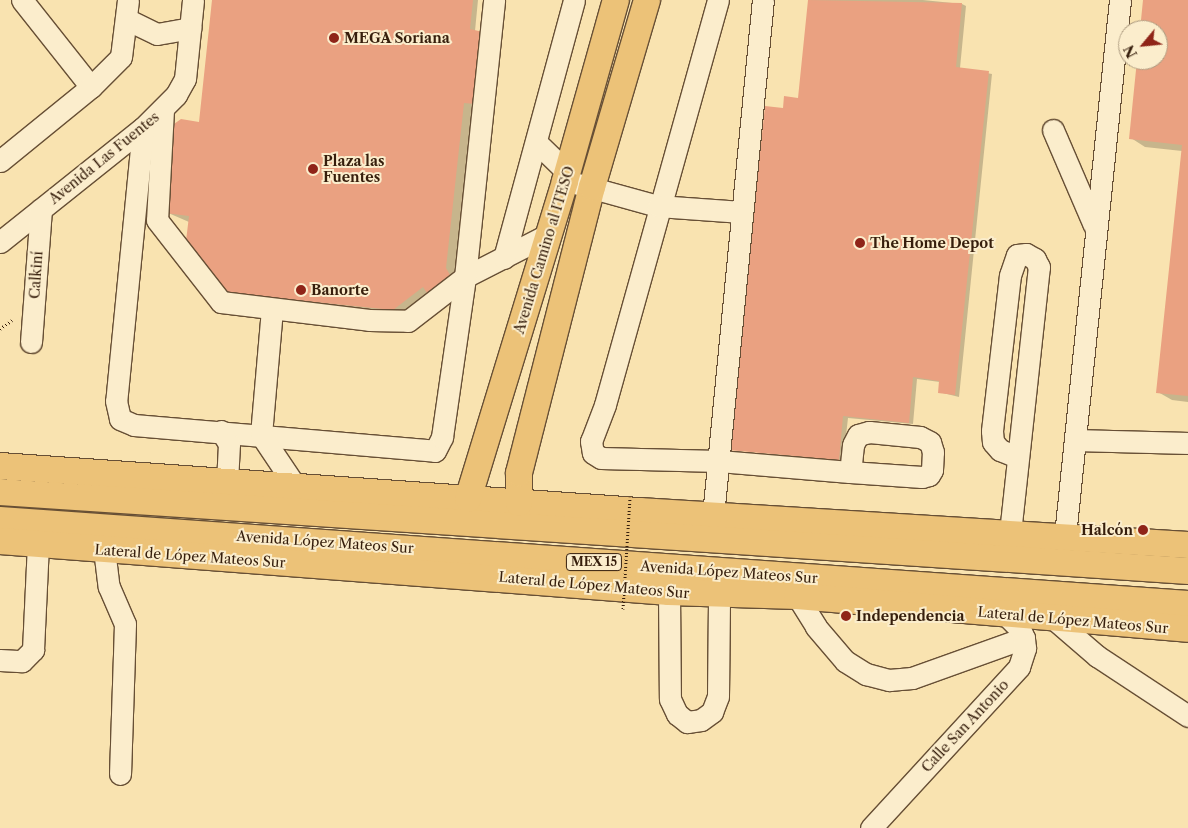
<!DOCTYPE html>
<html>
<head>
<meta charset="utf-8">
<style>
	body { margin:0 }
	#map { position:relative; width:1188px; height:828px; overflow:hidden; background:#f9e3b0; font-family:"Libre Caslon Text",serif }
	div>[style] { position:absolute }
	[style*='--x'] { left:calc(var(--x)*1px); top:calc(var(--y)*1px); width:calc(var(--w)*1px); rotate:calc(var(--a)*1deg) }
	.shadow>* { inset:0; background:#0003 }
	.building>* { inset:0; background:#eaa181 }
	.path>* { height:3px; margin-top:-1.5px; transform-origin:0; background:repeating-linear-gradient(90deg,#361e0c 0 1px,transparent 0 3.5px) }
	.roads { filter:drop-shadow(1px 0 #674f35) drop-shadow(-1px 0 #674f35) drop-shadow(0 1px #674f35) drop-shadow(0 -1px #674f35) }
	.minor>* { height:21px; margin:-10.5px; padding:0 10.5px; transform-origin:10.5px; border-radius:10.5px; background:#fbedcc }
	.major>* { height:26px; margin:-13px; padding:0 13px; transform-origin:13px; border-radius:13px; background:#ecc278 }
	.path-bridge>* { height:3px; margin-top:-1.5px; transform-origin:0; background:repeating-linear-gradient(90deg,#361e0c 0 1px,transparent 0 3.5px) }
	.dots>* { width:14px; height:14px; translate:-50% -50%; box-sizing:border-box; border:2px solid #fbedcc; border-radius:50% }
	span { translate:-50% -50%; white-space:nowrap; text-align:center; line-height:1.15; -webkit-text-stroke:4px #fbedcc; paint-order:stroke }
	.shield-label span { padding:1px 4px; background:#fbedcc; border:1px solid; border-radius:4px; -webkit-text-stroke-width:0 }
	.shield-label { font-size:12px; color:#361e0c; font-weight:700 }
	.poi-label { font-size:14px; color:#361e0c; font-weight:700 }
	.left { translate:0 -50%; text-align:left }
	.right { translate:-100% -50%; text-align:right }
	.street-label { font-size:14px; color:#361e0c }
	.north { position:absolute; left:1118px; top:20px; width:50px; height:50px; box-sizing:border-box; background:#fbedcc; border:1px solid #ac9a7f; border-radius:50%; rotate:242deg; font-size:14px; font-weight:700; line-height:20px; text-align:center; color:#361e0c }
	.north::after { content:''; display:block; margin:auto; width:18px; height:22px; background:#8f2418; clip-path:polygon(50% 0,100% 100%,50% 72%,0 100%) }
</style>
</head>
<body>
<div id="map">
	<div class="shadow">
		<i style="clip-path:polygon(213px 0,478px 0,475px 31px,483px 34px,460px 277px,408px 318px,217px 294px,189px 222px,166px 212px,200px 123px)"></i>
		<i style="clip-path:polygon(810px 0,923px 0,962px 4px,966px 6px,960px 68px,992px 74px,959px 397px,939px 392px,940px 382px,917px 379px,913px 424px,848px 418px,843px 462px,730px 449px,784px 110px,799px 99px)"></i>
		<i style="clip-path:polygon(1145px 0,1188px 0,1188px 402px,1172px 400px,1158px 392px,1182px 151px,1145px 147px,1131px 138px,1139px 60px,1158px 60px,1158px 30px,1142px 30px)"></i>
	</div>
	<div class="building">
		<i style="clip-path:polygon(212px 0,473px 0,470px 29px,483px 32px,475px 104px,464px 103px,446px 268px,450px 275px,427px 293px,423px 287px,393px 310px,228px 293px,226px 289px,217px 295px,186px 241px,189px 216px,165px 213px,174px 124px,181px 119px,199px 122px)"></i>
		<i style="clip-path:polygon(808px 0,962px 3px,956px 67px,989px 71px,955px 395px,938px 393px,939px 381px,913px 377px,909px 423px,843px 416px,839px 460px,728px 450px,765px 106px,783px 108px,784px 96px,798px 98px)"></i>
		<i style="clip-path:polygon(1143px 0,1188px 0,1188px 396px,1156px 393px,1182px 145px,1129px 139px,1137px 60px,1158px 60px,1158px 30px,1140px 30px)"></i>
	</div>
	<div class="path">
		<i style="--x:0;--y:329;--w:15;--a:-37"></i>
	</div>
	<div class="roads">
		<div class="minor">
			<i style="--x:22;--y:0;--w:111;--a:51.6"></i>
			<i style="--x:718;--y:0;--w:420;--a:105.6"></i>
			<i style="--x:605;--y:405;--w:39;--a:111"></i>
			<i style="--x:591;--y:441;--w:12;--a:81"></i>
			<i style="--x:593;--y:453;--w:9;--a:32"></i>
			<i style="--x:601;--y:458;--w:118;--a:1.5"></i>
			<i style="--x:719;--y:461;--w:131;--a:4.8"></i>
			<i style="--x:850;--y:472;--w:72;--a:4"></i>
			<i style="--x:922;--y:477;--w:7;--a:-16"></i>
			<i style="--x:929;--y:475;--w:6;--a:-59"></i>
			<i style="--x:932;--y:470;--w:18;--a:-87"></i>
			<i style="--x:933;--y:452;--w:10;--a:-107"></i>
			<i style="--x:930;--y:442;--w:11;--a:-153"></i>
			<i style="--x:920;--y:437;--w:51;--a:-174.4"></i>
			<i style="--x:869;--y:432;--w:11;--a:165"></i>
			<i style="--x:858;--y:435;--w:11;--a:117"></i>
			<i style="--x:853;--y:445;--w:27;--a:96"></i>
			<i style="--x:126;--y:19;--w:34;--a:26"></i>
			<i style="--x:157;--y:34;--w:34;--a:-10"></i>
			<i style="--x:163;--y:110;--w:110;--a:93.1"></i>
			<i style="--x:157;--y:220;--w:104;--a:52"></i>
			<i style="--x:221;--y:302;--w:149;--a:6.9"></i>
			<i style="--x:369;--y:320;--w:39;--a:1"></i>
			<i style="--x:408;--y:321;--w:72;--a:-37.7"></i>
			<i style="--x:465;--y:277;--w:94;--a:-27.1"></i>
			<i style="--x:143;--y:128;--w:274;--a:95.6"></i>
			<i style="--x:116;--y:401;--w:18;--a:77"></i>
			<i style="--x:120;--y:419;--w:15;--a:23"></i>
			<i style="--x:134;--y:425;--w:302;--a:4.9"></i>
			<i style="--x:435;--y:451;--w:16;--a:-63"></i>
			<i style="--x:442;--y:437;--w:162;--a:-81.8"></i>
			<i style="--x:465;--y:277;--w:279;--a:-84"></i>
			<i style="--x:1053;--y:130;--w:103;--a:66.7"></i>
			<i style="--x:536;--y:142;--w:45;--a:44.1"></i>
			<i style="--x:0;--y:161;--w:117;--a:-39.1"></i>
			<i style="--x:91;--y:87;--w:42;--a:-45"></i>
			<i style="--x:121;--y:57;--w:57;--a:-83"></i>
			<i style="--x:578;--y:184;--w:83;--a:15.4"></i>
			<i style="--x:658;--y:206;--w:84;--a:4.1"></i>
			<i style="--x:0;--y:242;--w:183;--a:-38.6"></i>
			<i style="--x:143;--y:128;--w:47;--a:-45"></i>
			<i style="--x:176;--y:95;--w:18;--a:-61"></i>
			<i style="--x:185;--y:79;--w:79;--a:-84.2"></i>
			<i style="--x:504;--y:258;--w:267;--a:-74.8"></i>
			<i style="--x:272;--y:309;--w:126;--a:95"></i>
			<i style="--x:261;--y:435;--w:63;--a:56.1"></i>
			<i style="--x:31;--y:342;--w:133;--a:-85.7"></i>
			<i style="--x:221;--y:431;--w:15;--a:58"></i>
			<i style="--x:229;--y:444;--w:38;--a:93"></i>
			<i style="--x:1075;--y:440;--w:113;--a:1.5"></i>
			<i style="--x:713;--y:516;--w:518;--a:-84.47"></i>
			<i style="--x:1010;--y:533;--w:268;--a:-83.8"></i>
			<i style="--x:1039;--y:267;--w:9;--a:-117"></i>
			<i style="--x:1035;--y:259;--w:10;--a:-151"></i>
			<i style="--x:1026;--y:254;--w:9;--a:174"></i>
			<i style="--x:1017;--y:255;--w:21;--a:109"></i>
			<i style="--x:1010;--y:275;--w:157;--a:96.6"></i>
			<i style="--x:992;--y:431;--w:11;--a:85"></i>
			<i style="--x:993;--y:442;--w:11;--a:49"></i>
			<i style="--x:1000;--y:450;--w:18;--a:22"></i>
			<i style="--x:1065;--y:536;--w:539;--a:-84.14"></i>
			<i style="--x:104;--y:549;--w:38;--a:83"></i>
			<i style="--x:109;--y:587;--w:40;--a:66.6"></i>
			<i style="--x:125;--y:624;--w:150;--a:91.9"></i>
			<i style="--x:669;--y:592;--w:107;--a:89.5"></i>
			<i style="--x:670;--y:699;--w:17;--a:65"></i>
			<i style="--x:677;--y:714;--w:13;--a:39"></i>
			<i style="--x:687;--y:722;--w:14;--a:-8"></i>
			<i style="--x:701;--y:720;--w:14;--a:-36"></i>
			<i style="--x:712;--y:712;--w:17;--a:-69"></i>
			<i style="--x:718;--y:696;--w:101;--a:-89.4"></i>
			<i style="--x:797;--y:596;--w:36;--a:58"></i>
			<i style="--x:816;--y:627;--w:45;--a:49.5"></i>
			<i style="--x:845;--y:661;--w:25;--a:32"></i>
			<i style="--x:866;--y:674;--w:24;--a:15"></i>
			<i style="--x:889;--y:680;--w:23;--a:-5"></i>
			<i style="--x:912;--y:678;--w:119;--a:-19.7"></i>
			<i style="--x:1054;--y:619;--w:57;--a:40.7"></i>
			<i style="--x:1097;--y:656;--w:109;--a:33.4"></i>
			<i style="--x:0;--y:660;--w:22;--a:3"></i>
			<i style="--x:22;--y:661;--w:16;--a:-45"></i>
			<i style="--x:33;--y:650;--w:106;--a:-87.3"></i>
			<i style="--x:871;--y:828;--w:219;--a:-47.4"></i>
			<i style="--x:1019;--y:667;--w:20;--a:-72"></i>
			<i style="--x:1025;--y:648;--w:10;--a:-96"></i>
			<i style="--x:1024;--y:638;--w:10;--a:-114"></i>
			<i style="--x:1020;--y:629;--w:20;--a:-135"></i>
		</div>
		<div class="major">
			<i style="--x:0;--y:466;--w:641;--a:4.03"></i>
			<i style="--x:639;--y:511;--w:550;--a:3.54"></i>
			<i style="--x:0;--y:492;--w:1191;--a:3.8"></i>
			<i style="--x:468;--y:499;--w:332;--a:-73"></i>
			<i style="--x:565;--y:181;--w:188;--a:-74.3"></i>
			<i style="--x:519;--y:503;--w:30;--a:-90"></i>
			<i style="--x:519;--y:473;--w:295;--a:-75.7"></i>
			<i style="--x:592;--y:187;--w:195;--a:-73.6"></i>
			<i style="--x:0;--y:520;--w:1191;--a:4.04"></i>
			<i style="--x:0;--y:541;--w:671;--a:4.36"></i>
			<i style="--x:669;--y:592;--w:128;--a:1.8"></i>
			<i style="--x:797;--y:596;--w:392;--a:4.8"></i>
		</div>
	</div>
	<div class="path-bridge">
		<i style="--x:623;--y:609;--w:112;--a:-86.4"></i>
	</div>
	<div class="dots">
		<i style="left:334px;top:38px;background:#8f2418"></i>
		<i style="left:313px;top:169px;background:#8f2418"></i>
		<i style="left:860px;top:243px;background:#8f2418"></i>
		<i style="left:301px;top:290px;background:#8f2418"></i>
		<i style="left:1143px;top:530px;background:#8f2418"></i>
		<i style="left:846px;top:616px;background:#8f2418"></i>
	</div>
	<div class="shield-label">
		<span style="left:594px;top:562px">MEX 15</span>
	</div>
	<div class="poi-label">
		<span class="left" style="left:344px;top:38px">MEGA Soriana</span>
		<span class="left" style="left:323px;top:169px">Plaza las<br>Fuentes</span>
		<span class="left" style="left:870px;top:243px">The Home Depot</span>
		<span class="left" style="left:311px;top:290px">Banorte</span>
		<span class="right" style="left:1133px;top:530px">Halcón</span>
		<span class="left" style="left:856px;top:616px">Independencia</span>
	</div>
	<div class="street-label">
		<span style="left:104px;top:158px;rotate:-39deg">Avenida Las Fuentes</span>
		<span style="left:544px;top:250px;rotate:-73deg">Avenida Camino al ITESO</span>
		<span style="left:36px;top:275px;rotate:-86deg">Calkiní</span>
		<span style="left:325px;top:542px;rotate:4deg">Avenida López Mateos Sur</span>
		<span style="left:190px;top:556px;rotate:4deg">Lateral de López Mateos Sur</span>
		<span style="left:729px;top:572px;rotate:4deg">Avenida López Mateos Sur</span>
		<span style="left:594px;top:585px;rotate:5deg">Lateral de López Mateos Sur</span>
		<span style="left:1073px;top:620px;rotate:5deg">Lateral de López Mateos Sur</span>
		<span style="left:965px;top:726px;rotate:-47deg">Calle San Antonio</span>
	</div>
	<div class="north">N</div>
</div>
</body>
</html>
